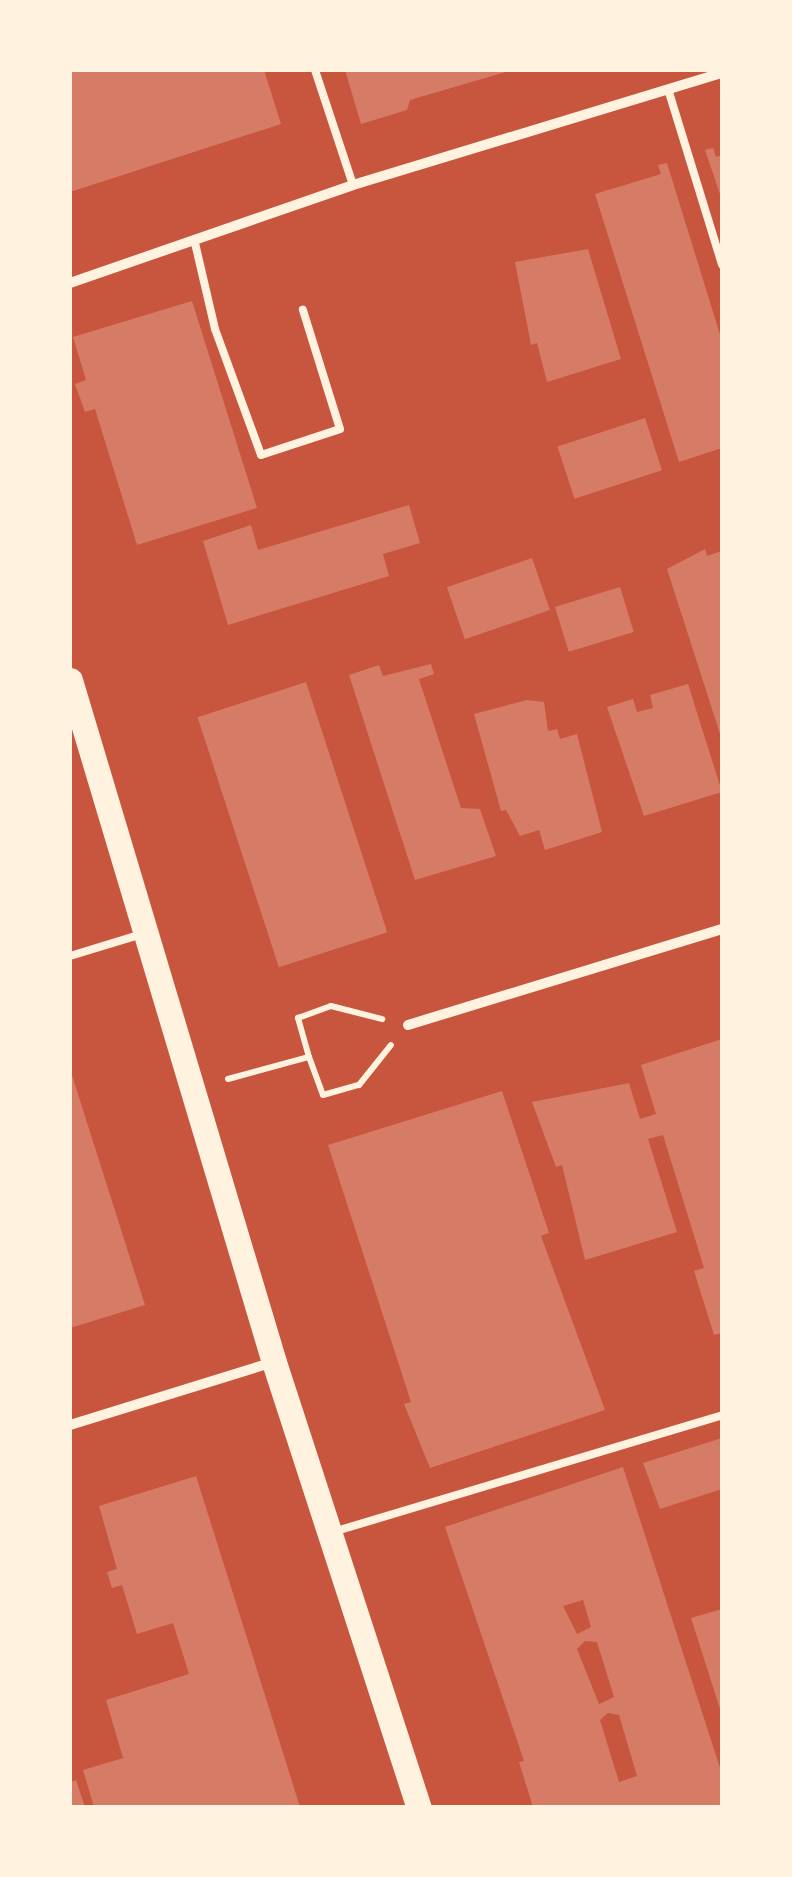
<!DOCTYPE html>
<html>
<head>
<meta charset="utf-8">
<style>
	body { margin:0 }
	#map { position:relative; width:792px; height:1877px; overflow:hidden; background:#c8553d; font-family:"DejaVu Sans",sans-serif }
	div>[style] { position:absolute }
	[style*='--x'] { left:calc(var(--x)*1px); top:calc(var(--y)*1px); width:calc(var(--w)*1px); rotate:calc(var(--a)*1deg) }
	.building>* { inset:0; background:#d67c66; transform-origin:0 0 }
	.path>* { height:6px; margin:-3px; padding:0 3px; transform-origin:3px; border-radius:3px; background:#fff3e0 }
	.service>* { height:8px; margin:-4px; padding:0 4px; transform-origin:4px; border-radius:4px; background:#fff3e0 }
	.minor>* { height:10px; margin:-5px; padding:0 5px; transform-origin:5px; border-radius:5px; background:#fff3e0 }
	.primary>* { height:25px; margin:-12.5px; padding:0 12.5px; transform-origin:12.5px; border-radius:12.5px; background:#fff3e0 }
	span { translate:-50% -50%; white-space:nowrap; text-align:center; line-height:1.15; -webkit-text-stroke:10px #fff3e0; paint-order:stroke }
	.frame { position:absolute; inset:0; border:72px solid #fff3e0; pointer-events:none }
</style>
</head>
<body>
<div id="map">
	<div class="building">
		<i style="clip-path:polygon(70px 70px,264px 70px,281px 124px,70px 192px)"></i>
		<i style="clip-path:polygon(345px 70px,508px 70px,509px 71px,410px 100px,407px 110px,361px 124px)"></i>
		<i style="clip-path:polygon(713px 148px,716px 157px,722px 155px,722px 200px,705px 150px)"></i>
		<i style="clip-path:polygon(667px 163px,722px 341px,722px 448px,679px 462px,595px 194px,661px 174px,658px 165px)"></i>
		<i style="clip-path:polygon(588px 249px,621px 359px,547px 382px,537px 343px,531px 345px,515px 262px)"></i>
		<i style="clip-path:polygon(192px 301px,257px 508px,137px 545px,95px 409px,85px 412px,75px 384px,86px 380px,73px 337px)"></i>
		<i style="left:645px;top:418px;width:55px;height:92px;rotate:72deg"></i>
		<i style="clip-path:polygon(409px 505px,420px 543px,383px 554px,389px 576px,228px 625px,203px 541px,251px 525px,258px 550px)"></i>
		<i style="clip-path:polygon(705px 549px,707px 556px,722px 551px,721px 737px,667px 569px)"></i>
		<i style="left:532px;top:558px;width:55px;height:90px;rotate:71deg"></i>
		<i style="left:620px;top:587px;width:47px;height:68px;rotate:73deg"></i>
		<i style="clip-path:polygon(431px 664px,434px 674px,419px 679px,461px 808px,480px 809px,496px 856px,415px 880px,349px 675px,379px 665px,383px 676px)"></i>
		<i style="left:306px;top:682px;width:263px;height:114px;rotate:72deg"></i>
		<i style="clip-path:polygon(688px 684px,722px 792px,644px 816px,607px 707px,633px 699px,637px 712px,653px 708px,650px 695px)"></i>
		<i style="clip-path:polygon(527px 700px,544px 702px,548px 731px,557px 729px,560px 739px,577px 734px,602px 832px,545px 850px,539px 830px,520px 836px,506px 810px,501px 811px,474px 714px)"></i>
		<i style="clip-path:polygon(722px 1039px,722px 1333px,714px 1335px,694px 1271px,704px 1268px,663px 1135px,648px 1139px,677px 1232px,585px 1260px,562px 1165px,556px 1167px,532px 1102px,629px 1083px,640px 1119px,656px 1114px,641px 1065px)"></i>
		<i style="clip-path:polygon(70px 1069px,145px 1305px,70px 1328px)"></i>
		<i style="clip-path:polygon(502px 1091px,549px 1233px,541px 1236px,605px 1410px,430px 1468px,404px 1404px,411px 1402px,328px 1145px)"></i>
		<i style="clip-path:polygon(722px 1438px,722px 1489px,660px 1509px,643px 1463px)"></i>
		<i style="clip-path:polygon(evenodd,623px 1467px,722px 1774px,722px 1807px,533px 1807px,519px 1762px,524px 1761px,445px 1527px,623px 1467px,583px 1600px,591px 1627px,577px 1634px,563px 1606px,583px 1600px,623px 1467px,585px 1641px,597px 1642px,614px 1697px,599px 1704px,577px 1649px,585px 1641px,623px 1467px,608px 1713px,619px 1715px,637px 1776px,619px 1782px,600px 1720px,608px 1713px)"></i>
		<i style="clip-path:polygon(196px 1476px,237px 1606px,300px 1807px,94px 1807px,83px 1770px,123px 1758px,106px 1700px,189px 1674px,173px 1623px,137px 1634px,122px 1585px,112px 1588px,107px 1572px,117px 1569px,99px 1506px)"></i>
		<i style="clip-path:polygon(722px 1609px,722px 1712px,721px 1712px,691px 1618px)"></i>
		<i style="clip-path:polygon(76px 1780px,85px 1807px,70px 1807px,70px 1782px)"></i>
	</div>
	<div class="path">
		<i style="--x:309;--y:1057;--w:40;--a:69.8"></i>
		<i style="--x:323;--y:1095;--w:37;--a:-16"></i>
		<i style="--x:359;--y:1085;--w:51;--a:-51.3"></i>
		<i style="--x:228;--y:1079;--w:84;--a:-15.2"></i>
		<i style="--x:309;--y:1057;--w:41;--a:-105.8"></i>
		<i style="--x:298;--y:1018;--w:35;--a:-20"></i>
		<i style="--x:331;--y:1006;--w:53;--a:14.3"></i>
	</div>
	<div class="service">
		<i style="--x:315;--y:70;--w:121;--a:71.7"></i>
		<i style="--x:668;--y:89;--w:184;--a:72.9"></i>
		<i style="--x:195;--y:243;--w:88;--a:76.9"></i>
		<i style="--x:215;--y:329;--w:134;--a:69.9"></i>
		<i style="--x:261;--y:455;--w:83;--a:-18.2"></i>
		<i style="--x:340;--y:429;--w:125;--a:-107.3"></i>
		<i style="--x:70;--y:956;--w:75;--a:-17"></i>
		<i style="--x:333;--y:1532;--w:406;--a:-16.7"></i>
	</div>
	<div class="minor">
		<i style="--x:70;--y:283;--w:299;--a:-19.1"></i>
		<i style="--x:353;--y:185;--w:386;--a:-16.9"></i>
		<i style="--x:408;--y:1025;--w:328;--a:-17"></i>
		<i style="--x:70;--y:1425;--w:213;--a:-17.2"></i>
	</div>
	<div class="primary">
		<i style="--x:70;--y:680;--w:712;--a:73.35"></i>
		<i style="--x:274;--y:1362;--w:468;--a:72"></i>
	</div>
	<div class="frame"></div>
</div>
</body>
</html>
